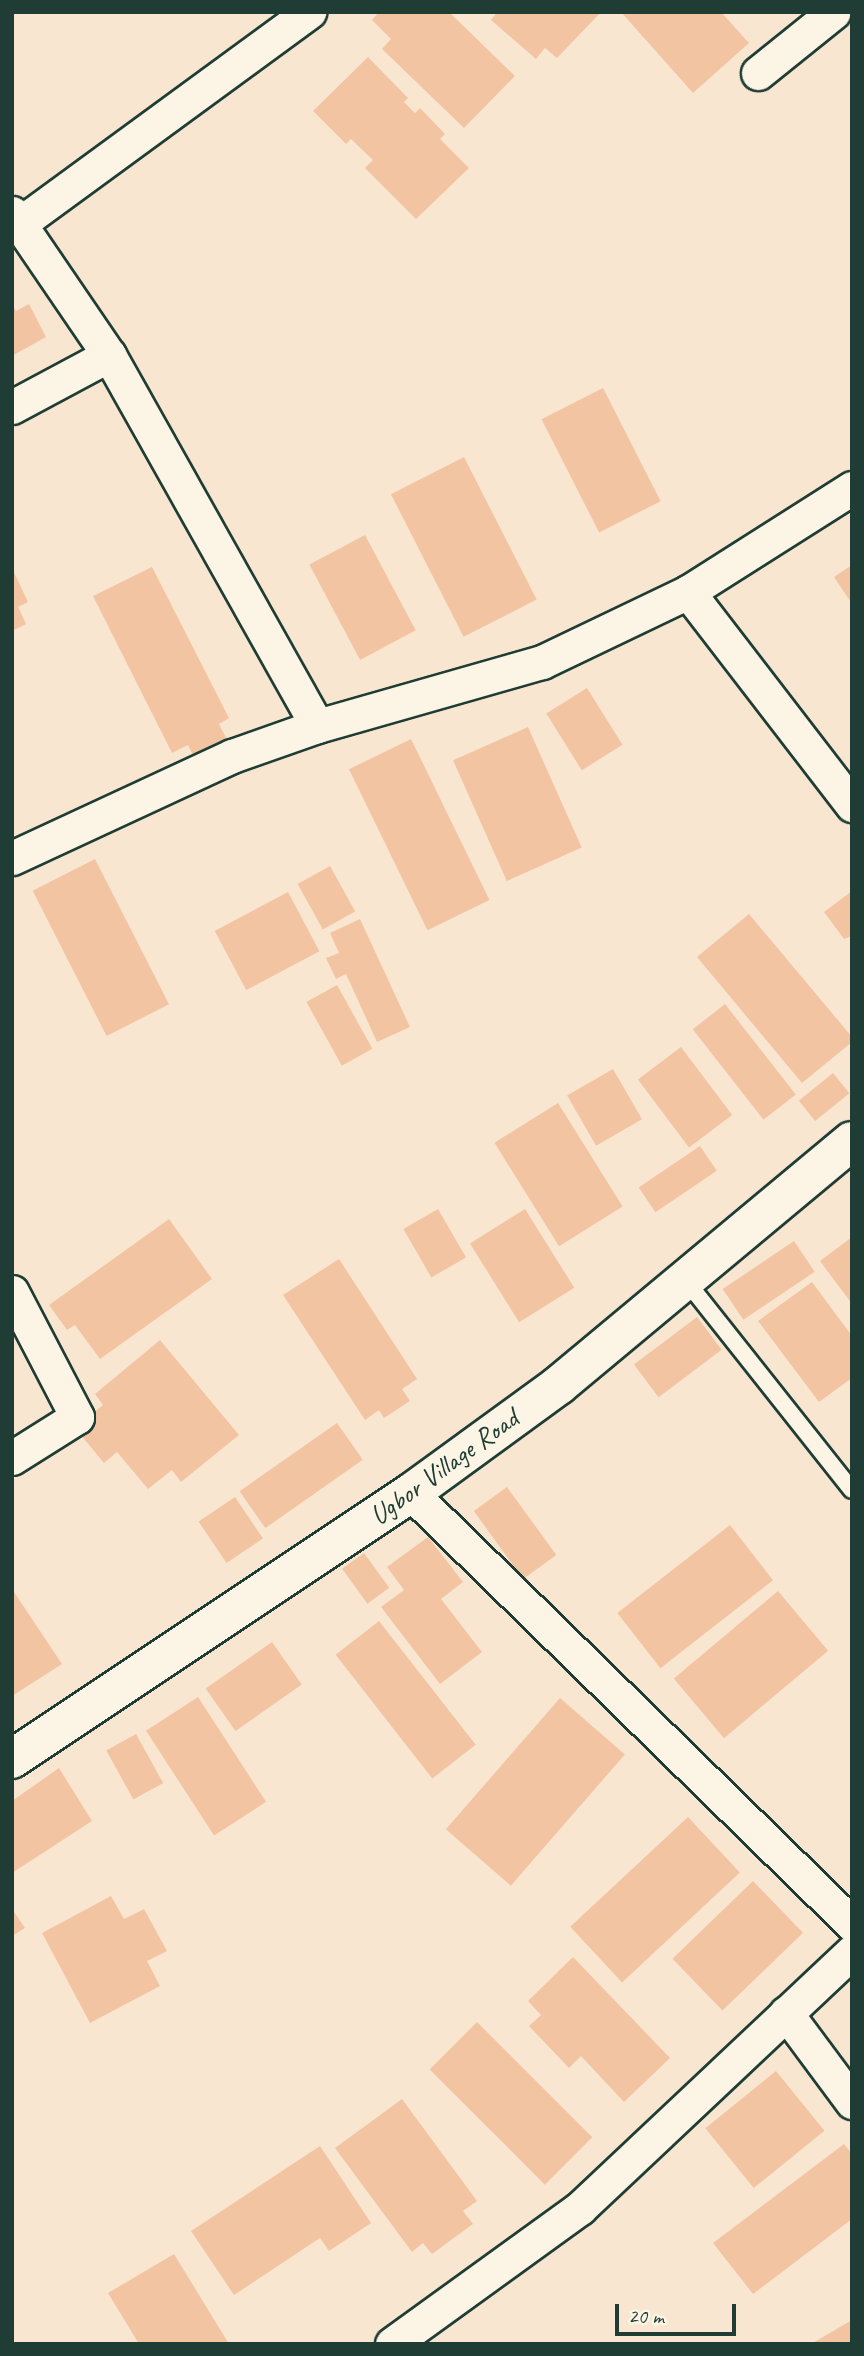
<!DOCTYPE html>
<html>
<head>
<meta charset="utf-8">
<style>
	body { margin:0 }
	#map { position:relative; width:864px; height:2356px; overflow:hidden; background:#f9e6d1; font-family:Caveat,sans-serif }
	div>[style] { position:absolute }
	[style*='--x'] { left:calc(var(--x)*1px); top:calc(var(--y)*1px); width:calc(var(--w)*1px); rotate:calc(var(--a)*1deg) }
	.building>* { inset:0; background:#f3c4a2; transform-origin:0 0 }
	.roads { filter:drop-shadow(2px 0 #1f3d34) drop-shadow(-2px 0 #1f3d34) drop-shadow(0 2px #1f3d34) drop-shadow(0 -2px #1f3d34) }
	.lane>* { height:16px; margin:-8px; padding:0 8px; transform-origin:8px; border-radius:8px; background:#fcf5e5 }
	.street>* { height:33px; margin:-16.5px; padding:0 16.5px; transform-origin:16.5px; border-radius:16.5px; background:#fcf5e5 }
	.secondary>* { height:38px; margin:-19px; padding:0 19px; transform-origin:19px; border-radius:19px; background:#fcf5e5 }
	span { translate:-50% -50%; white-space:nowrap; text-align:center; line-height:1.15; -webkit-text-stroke:7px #fcf5e5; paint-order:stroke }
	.street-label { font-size:28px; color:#1f3d34 }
	.frame { position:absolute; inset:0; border:14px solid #1f3d34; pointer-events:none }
	.scale { position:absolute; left:615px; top:2304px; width:121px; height:32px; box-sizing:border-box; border:4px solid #1f3d34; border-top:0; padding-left:9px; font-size:21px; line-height:24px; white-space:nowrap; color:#1f3d34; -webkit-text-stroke:5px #fcf5e5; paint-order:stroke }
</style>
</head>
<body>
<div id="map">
	<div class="building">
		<i style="clip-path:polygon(379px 12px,449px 12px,515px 76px,464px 128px,382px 49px,391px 39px,372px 20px)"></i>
		<i style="clip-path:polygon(497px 12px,601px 12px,557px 58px,545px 48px,536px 59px,491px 20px)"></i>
		<i style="clip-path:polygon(621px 12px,721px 12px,749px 43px,693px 93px)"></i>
		<i style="clip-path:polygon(368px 57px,408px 98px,404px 102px,415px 113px,420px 108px,445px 134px,440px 139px,469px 168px,416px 219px,365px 168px,373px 160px,351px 139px,346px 144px,313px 111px)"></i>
		<i style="clip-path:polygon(29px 304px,46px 337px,12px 356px,12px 305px,16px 311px)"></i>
		<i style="left:603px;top:388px;width:127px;height:69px;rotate:63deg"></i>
		<i style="left:464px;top:457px;width:160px;height:82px;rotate:63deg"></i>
		<i style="left:365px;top:535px;width:108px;height:63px;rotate:62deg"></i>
		<i style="clip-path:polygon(852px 565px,852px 604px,834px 577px)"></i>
		<i style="clip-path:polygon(152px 567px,229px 718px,219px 724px,227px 740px,194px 757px,188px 745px,172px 753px,93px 596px)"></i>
		<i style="clip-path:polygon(12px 568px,28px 602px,18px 607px,26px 624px,12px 631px)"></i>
		<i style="left:587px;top:688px;width:67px;height:48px;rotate:58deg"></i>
		<i style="left:528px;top:727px;width:132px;height:82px;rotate:66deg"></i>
		<i style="left:411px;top:739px;width:179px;height:69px;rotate:64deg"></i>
		<i style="left:95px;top:859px;width:163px;height:70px;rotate:63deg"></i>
		<i style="left:330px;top:866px;width:52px;height:37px;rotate:61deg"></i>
		<i style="clip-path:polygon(852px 891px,852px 936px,844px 939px,824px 912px)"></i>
		<i style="left:288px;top:892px;width:67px;height:83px;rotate:62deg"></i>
		<i style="clip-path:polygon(749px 914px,852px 1037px,852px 1042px,802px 1083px,697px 957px)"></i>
		<i style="clip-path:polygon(360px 919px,410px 1027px,377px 1042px,346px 974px,336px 979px,326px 958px,339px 953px,330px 933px)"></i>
		<i style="left:337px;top:985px;width:73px;height:35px;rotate:61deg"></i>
		<i style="left:725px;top:1004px;width:115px;height:41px;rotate:52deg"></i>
		<i style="left:681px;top:1047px;width:85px;height:54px;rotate:53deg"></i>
		<i style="left:613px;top:1069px;width:58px;height:53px;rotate:60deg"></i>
		<i style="left:833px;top:1073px;width:26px;height:44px;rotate:51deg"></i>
		<i style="left:558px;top:1103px;width:122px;height:75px;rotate:58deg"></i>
		<i style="left:700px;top:1146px;width:30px;height:74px;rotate:56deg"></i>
		<i style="left:438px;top:1209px;width:56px;height:40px;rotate:60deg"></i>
		<i style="left:525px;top:1209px;width:93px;height:65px;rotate:58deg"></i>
		<i style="clip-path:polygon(169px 1219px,212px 1279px,100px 1359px,75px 1325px,67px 1330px,49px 1305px)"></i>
		<i style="clip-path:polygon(852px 1237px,852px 1304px,820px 1261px)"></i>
		<i style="left:794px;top:1241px;width:37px;height:86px;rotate:56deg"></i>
		<i style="clip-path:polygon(339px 1259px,417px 1379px,402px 1389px,410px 1401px,384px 1418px,379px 1410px,365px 1420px,283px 1295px)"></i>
		<i style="clip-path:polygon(812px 1282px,852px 1336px,852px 1378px,819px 1402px,758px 1321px)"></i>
		<i style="left:697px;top:1317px;width:41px;height:79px;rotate:53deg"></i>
		<i style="clip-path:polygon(160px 1340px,239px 1435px,181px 1482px,172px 1470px,148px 1489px,117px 1452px,104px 1463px,75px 1428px,103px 1405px,95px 1394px)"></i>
		<i style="left:337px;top:1423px;width:45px;height:119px;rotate:55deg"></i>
		<i style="left:507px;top:1487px;width:84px;height:41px;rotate:54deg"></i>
		<i style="left:235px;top:1497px;width:50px;height:44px;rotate:56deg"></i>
		<i style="left:730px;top:1525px;width:70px;height:143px;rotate:52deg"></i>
		<i style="clip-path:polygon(428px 1537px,463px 1582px,441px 1599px,482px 1652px,440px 1684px,381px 1607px,404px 1590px,387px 1567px)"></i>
		<i style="left:364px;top:1553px;width:43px;height:27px;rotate:54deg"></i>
		<i style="clip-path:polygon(12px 1589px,62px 1664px,12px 1696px)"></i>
		<i style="left:778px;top:1591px;width:78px;height:136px;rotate:50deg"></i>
		<i style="left:379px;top:1621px;width:157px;height:55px;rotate:52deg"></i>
		<i style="left:272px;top:1642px;width:52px;height:81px;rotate:55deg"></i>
		<i style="left:198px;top:1697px;width:125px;height:62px;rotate:57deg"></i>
		<i style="left:560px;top:1698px;width:86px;height:174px;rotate:41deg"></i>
		<i style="left:136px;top:1734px;width:56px;height:34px;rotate:61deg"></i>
		<i style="clip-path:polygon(59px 1768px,92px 1821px,12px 1873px,12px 1801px)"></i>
		<i style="left:688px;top:1817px;width:76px;height:161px;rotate:47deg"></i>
		<i style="left:753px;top:1881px;width:72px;height:112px;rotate:46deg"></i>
		<i style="clip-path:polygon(111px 1896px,124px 1919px,144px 1909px,167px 1951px,147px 1961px,160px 1986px,90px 2023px,42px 1933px)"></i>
		<i style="clip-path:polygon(12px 1909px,25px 1928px,12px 1936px)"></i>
		<i style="clip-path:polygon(573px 1957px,670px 2058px,624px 2102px,581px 2056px,569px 2068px,529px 2026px,541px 2015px,528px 2001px)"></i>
		<i style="left:477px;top:2022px;width:163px;height:67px;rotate:45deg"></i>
		<i style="left:776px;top:2071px;width:77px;height:91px;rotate:51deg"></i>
		<i style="clip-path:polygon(402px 2099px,477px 2201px,463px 2211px,473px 2224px,432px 2254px,423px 2243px,412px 2252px,335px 2148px)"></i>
		<i style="clip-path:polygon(844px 2144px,852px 2154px,852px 2219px,753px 2294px,713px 2243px)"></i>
		<i style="clip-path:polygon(320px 2146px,371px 2223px,329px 2251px,320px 2238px,234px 2295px,191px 2231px)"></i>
		<i style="clip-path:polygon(174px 2254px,229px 2344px,139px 2344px,108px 2293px)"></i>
		<i style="clip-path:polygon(852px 2320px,852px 2344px,811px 2344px)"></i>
	</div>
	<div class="roads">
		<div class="lane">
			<i style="--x:687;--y:1282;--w:265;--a:51.6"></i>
		</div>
		<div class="street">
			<i style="--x:758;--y:73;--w:97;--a:-38.8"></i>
			<i style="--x:12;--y:213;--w:172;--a:55.7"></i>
			<i style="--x:109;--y:355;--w:425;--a:60.7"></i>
			<i style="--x:22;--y:222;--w:356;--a:-36.2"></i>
			<i style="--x:12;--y:407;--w:110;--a:-28.2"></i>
			<i style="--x:688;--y:592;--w:269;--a:52.4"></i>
			<i style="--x:12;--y:858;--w:242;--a:-24.9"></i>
			<i style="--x:232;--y:756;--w:90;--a:-19.4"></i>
			<i style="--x:317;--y:726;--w:234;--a:-15.9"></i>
			<i style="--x:542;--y:662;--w:162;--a:-25.6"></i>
			<i style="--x:688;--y:592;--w:194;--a:-32.4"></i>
			<i style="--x:12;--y:1292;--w:141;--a:62.5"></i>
			<i style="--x:77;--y:1417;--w:77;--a:147.8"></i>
			<i style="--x:411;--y:1493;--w:617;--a:44.34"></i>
			<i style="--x:786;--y:2013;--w:111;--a:53.4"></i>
			<i style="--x:392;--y:2344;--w:232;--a:-35.9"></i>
			<i style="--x:580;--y:2208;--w:374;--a:-43.3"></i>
		</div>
		<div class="secondary">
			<i style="--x:12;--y:1759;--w:480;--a:-33.7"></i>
			<i style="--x:411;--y:1493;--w:183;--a:-36.1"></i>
			<i style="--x:559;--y:1385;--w:381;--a:-39.8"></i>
		</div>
	</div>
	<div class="street-label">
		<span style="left:444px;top:1467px;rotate:-36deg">Ugbor Village Road</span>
	</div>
	<div class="frame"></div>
	<div class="scale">20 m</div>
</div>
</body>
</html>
